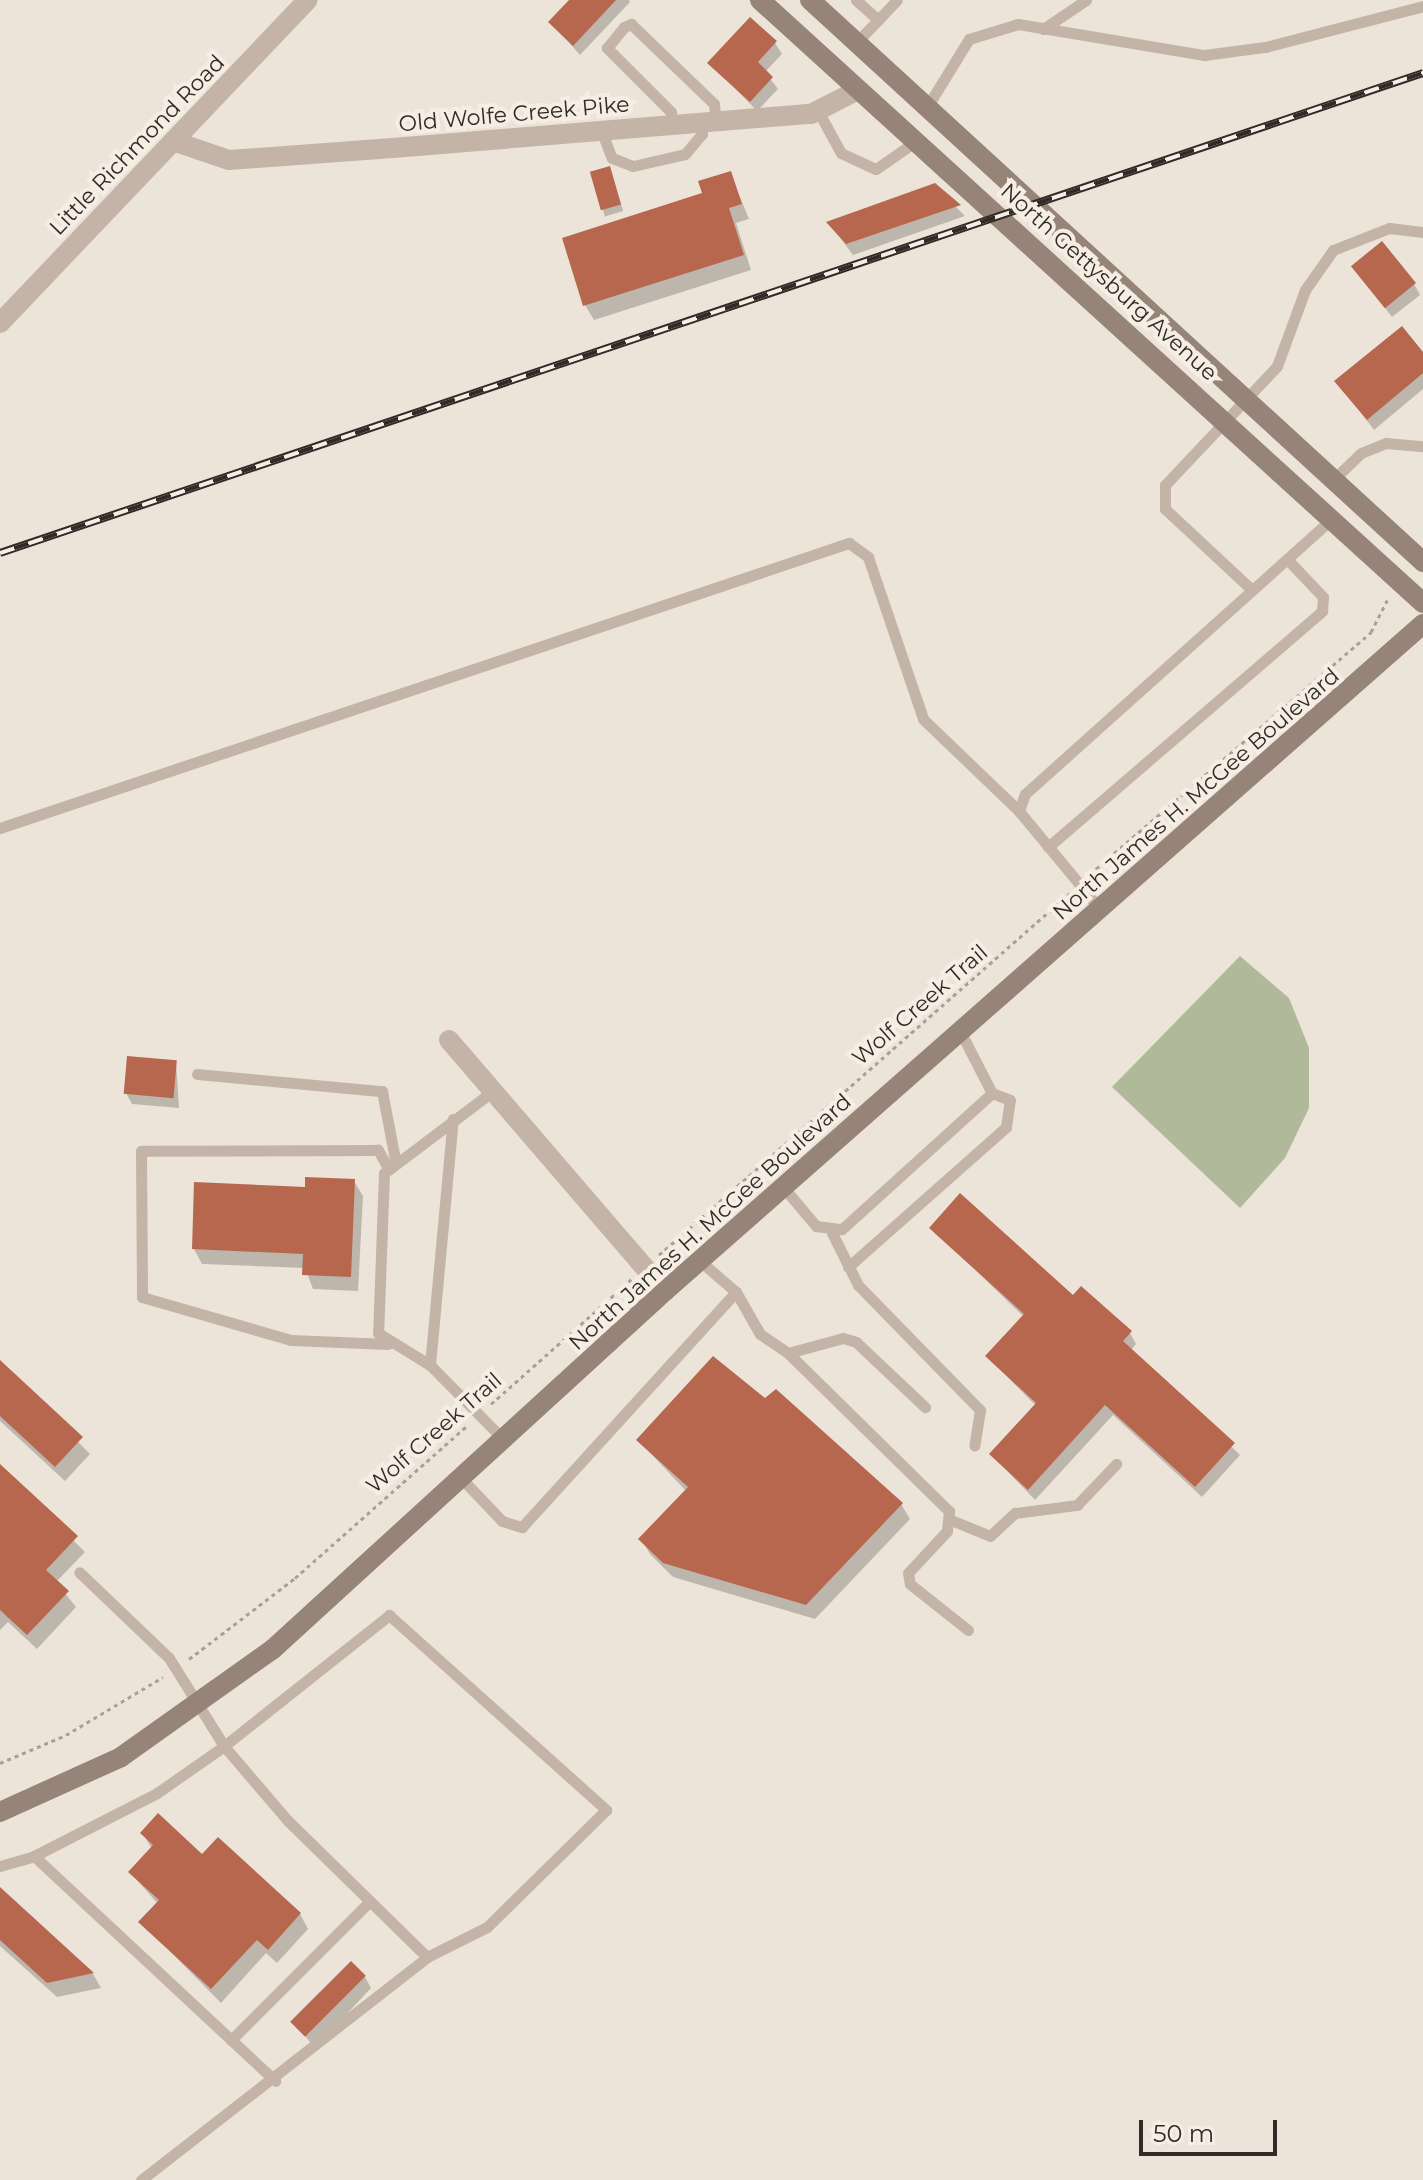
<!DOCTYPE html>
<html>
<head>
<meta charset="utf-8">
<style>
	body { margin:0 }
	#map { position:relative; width:1423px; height:2180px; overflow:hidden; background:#ede4d9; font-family:Montserrat,sans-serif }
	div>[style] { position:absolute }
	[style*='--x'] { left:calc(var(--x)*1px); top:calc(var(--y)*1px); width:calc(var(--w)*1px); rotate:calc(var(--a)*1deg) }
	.green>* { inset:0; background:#b0ba9b }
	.shadow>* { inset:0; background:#0003; transform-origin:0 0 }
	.building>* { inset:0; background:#b6674e; transform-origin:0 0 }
	.path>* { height:3px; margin-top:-1.5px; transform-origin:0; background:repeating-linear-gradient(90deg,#af9e91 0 4px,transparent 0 8px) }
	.service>* { height:11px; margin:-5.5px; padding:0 5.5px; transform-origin:5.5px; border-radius:5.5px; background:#c3b4a7 }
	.minor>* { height:20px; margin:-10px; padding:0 10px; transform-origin:10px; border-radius:10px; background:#c3b4a7 }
	.tertiary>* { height:20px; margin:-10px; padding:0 10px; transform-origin:10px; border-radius:10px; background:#c3b4a7 }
	.secondary>* { height:20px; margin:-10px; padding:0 10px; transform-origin:10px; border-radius:10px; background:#978479 }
	.rail>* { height:8px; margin-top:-4px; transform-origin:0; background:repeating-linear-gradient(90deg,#f6eee4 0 15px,#312a26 0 30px); box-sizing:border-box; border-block:2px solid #312a26 }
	span { translate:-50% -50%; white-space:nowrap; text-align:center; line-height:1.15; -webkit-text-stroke:8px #f6eee4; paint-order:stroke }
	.street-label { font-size:22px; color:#312a26 }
	.scale { position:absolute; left:1139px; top:2120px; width:138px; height:36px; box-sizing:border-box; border:4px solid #312a26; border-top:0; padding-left:10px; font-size:24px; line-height:28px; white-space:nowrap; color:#312a26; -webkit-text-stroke:6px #f6eee4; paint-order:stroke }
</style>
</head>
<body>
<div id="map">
	<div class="green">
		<i style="clip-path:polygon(1240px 956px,1289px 998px,1309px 1048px,1309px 1108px,1285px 1158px,1240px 1208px,1112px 1087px)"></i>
	</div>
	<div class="shadow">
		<i style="clip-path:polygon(572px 0,629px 0,630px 2px,580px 55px,551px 22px)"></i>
		<i style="clip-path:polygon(775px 43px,782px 54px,765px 72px,778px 89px,757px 111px,710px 63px)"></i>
		<i style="left:610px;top:168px;width:45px;height:19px;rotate:73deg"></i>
		<i style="clip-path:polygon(730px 173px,749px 219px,736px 223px,751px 270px,594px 320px,585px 305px)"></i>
		<i style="clip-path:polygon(934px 185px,965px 216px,853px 255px,829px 223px)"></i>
		<i style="clip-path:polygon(1353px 266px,1414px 284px,1420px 295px,1392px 317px)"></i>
		<i style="clip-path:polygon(1423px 355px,1423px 389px,1374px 430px,1337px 381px)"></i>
		<i style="clip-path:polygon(176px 1062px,179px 1108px,132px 1104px,126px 1093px)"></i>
		<i style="clip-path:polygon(354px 1181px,363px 1196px,358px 1291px,313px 1289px,305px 1268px,202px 1264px,194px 1249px,307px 1189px)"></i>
		<i style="clip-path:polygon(932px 1228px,1130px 1333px,1136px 1344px,1131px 1350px,1240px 1455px,1202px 1497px,1113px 1415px,1035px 1500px,992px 1455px,1036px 1406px,987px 1356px,1024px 1317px)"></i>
		<i style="clip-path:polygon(0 1363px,90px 1454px,65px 1481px,0 1421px)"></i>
		<i style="clip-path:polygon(638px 1440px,901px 1504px,910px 1519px,815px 1619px,673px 1577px,650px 1554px,641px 1539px,687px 1492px)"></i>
		<i style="clip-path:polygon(0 1467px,85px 1552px,56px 1582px,76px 1607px,37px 1649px,8px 1622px,0 1630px)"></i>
		<i style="clip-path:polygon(143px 1834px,203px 1857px,300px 1914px,308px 1929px,277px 1963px,266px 1953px,221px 2003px,141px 1922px,158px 1904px,130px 1872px,152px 1849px)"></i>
		<i style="clip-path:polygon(0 1889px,93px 1974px,101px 1988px,57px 1997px,0 1946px)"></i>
		<i style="clip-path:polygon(365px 1977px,371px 1988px,315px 2048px,294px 2023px)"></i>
	</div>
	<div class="building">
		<i style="clip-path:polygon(569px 0,616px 0,573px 46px,548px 22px)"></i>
		<i style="clip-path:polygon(750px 17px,777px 41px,758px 62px,773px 77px,750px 102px,707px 63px)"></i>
		<i style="left:610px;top:166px;width:40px;height:21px;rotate:74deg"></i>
		<i style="clip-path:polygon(731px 171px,742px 204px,729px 208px,744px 255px,583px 306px,562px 238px,702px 193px,698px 181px)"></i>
		<i style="clip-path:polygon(935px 183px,961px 205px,846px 244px,826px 222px)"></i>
		<i style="left:1382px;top:241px;width:54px;height:40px;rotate:51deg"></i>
		<i style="clip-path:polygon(1402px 326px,1423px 352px,1423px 373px,1367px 420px,1334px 381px)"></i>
		<i style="left:127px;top:1056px;width:50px;height:38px;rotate:5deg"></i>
		<i style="clip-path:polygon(305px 1177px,355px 1179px,351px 1277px,302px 1275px,303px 1254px,192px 1249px,194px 1182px,305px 1187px)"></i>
		<i style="clip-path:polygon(960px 1193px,1073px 1295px,1081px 1286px,1132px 1331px,1123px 1341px,1235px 1443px,1195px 1487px,1105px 1405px,1028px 1490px,989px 1454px,1036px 1403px,985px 1356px,1024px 1314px,929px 1228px)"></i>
		<i style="clip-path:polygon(713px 1356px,765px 1398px,776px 1389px,903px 1503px,806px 1605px,663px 1563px,638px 1539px,688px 1487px,636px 1440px)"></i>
		<i style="clip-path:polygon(0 1360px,83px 1437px,55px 1467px,0 1416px)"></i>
		<i style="clip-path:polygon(0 1464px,78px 1536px,46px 1570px,69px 1591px,27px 1635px,0 1610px)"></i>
		<i style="clip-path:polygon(158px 1813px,202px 1854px,218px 1837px,301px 1913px,268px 1950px,257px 1940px,211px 1989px,138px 1922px,159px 1900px,128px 1872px,153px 1845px,140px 1833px)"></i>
		<i style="clip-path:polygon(0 1887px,94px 1973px,47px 1983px,0 1940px)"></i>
		<i style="left:351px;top:1961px;width:21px;height:86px;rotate:45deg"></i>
	</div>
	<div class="path">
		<i style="--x:1090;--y:874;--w:371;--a:-40.7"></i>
		<i style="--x:1371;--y:632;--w:38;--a:-63"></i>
		<i style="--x:659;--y:1255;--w:548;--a:-41.37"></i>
		<i style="--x:491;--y:1404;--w:188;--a:-41.6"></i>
		<i style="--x:189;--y:1659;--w:133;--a:-37.4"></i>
		<i style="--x:295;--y:1578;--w:231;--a:-41.5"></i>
		<i style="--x:0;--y:1763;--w:72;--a:-23"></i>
		<i style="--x:66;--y:1735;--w:113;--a:-30.9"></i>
	</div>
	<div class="service">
		<i style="--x:856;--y:0;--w:30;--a:42"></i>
		<i style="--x:1043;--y:29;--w:52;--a:-34"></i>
		<i style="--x:856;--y:43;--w:59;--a:-46.4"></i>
		<i style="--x:927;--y:107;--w:80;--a:-58.3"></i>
		<i style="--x:969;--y:39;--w:51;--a:-17"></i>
		<i style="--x:1018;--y:24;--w:189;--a:9.5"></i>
		<i style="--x:1204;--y:55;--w:62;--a:-7.5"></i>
		<i style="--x:1265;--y:47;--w:163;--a:-14.5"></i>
		<i style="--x:818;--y:111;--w:48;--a:61.3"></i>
		<i style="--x:841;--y:153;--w:38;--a:25"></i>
		<i style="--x:876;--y:169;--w:49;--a:-35"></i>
		<i style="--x:672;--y:125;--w:13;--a:-94"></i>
		<i style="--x:671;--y:112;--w:91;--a:-135"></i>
		<i style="--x:607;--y:48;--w:27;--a:-51"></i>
		<i style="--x:624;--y:27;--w:8;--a:-23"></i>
		<i style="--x:631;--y:24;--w:115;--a:43.9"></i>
		<i style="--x:714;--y:104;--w:18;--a:84"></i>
		<i style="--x:601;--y:130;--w:30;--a:69"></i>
		<i style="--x:612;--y:158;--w:22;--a:21"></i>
		<i style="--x:633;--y:166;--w:53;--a:-13"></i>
		<i style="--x:685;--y:154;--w:26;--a:-50"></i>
		<i style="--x:702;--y:134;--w:11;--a:-100"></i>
		<i style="--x:1333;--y:480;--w:39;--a:-44"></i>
		<i style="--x:1361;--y:453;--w:27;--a:-22"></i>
		<i style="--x:1386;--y:443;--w:37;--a:5"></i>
		<i style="--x:1252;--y:590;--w:119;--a:-137"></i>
		<i style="--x:1165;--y:509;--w:24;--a:-90"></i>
		<i style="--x:1165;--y:485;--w:163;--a:-46.7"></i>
		<i style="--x:1277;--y:366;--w:81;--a:-69.8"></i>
		<i style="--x:1305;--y:290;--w:49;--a:-55"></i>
		<i style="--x:1333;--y:250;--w:60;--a:-21.4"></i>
		<i style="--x:1389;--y:228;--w:34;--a:7"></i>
		<i style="--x:0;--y:828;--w:896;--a:-18.56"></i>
		<i style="--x:849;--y:543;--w:24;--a:36"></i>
		<i style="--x:868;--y:557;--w:171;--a:71.2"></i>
		<i style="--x:923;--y:719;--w:133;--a:43.8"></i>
		<i style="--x:1048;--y:847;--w:362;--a:-40.7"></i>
		<i style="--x:1322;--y:611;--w:14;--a:-86"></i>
		<i style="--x:1323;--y:597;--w:52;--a:-133.5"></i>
		<i style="--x:1100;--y:909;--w:127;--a:-129.6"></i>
		<i style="--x:1019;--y:811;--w:18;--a:-71"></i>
		<i style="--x:1025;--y:794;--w:412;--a:-41.9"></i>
		<i style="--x:961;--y:1033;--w:68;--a:62.7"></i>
		<i style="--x:197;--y:1074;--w:186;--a:5.3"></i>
		<i style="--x:382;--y:1091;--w:69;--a:79.2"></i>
		<i style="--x:493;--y:1091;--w:136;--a:143"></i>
		<i style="--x:384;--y:1173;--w:160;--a:92.1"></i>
		<i style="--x:378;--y:1333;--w:61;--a:31.6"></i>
		<i style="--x:430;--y:1365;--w:105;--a:45.4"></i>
		<i style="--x:388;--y:1168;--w:21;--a:-119"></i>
		<i style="--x:378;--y:1150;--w:237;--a:179.8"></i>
		<i style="--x:141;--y:1151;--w:146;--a:89.6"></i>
		<i style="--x:142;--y:1297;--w:155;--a:16.1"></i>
		<i style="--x:291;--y:1340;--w:97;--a:2.4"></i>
		<i style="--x:784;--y:1188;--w:50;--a:49.9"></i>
		<i style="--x:816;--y:1226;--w:26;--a:7"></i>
		<i style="--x:842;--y:1229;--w:202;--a:-42.2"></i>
		<i style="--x:832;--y:1233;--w:58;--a:63.4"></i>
		<i style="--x:858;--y:1285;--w:175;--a:45.7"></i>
		<i style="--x:980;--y:1410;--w:36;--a:99"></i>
		<i style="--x:700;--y:1261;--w:48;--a:40.7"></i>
		<i style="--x:736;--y:1292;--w:48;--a:60.3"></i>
		<i style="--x:760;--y:1334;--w:34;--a:34"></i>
		<i style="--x:788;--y:1353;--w:226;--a:44.5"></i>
		<i style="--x:949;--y:1511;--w:20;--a:96"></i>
		<i style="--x:947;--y:1531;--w:57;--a:132.9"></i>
		<i style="--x:908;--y:1573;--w:11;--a:80"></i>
		<i style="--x:910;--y:1584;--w:74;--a:38.4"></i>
		<i style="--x:848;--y:1267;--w:211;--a:-41.5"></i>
		<i style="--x:1006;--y:1127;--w:27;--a:-82"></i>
		<i style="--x:1010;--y:1100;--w:19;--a:-159"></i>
		<i style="--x:788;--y:1353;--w:57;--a:-15.3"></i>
		<i style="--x:843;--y:1338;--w:14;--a:17"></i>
		<i style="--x:856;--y:1342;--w:95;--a:43.3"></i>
		<i style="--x:430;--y:1365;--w:247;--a:-84.7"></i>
		<i style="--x:462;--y:1479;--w:58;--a:46.4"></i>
		<i style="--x:502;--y:1521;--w:21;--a:17"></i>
		<i style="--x:522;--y:1527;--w:318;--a:-47.7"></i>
		<i style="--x:951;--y:1520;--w:42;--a:22.3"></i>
		<i style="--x:990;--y:1536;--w:34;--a:-43"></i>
		<i style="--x:1015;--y:1513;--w:63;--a:-7.4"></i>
		<i style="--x:1077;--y:1505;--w:57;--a:-46.4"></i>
		<i style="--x:34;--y:1856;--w:330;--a:43"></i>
		<i style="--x:0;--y:1866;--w:35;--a:-16"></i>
		<i style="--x:34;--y:1856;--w:138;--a:-27.1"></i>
		<i style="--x:157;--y:1793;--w:82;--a:-35"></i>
		<i style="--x:224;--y:1746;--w:104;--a:-122"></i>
		<i style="--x:169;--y:1658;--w:124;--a:-136.3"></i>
		<i style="--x:231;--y:2040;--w:195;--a:-45"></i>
		<i style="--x:141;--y:2180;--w:363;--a:-37.9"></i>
		<i style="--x:427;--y:1957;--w:194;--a:-135.6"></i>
		<i style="--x:288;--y:1821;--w:99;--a:-130.5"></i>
		<i style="--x:224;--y:1746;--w:211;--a:-38.4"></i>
		<i style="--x:389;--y:1615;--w:292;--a:41.9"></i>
		<i style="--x:606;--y:1810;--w:167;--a:135.5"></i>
		<i style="--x:487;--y:1927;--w:67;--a:153.4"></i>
	</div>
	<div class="minor">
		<i style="--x:173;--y:141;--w:59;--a:18.7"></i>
		<i style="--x:229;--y:160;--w:164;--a:-4.2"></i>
		<i style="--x:393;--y:148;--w:419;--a:-4.7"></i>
		<i style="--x:811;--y:114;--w:53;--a:-27.1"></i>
		<i style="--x:449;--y:1040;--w:331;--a:49.3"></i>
	</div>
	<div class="tertiary">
		<i style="--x:0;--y:323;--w:446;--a:-46.4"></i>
	</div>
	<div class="secondary">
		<i style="--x:760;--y:0;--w:896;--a:42.29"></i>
		<i style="--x:810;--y:0;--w:832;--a:42.51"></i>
		<i style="--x:0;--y:1812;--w:133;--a:-24.4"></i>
		<i style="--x:121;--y:1757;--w:186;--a:-35.4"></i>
		<i style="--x:273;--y:1649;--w:531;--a:-42.4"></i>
		<i style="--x:665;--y:1291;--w:1010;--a:-41.35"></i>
	</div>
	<div class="rail">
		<i style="--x:0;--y:553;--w:1502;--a:-18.64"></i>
	</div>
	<div class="street-label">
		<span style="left:514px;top:114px;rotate:-5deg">Old Wolfe Creek Pike</span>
		<span style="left:137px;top:145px;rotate:-46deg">Little Richmond Road</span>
		<span style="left:1109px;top:282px;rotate:42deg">North Gettysburg Avenue</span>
		<span style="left:1196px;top:794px;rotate:-41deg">North James H. McGee Boulevard</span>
		<span style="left:920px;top:1005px;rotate:-41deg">Wolf Creek Trail</span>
		<span style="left:710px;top:1222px;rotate:-42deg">North James H. McGee Boulevard</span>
		<span style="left:434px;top:1433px;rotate:-41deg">Wolf Creek Trail</span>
	</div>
	<div class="scale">50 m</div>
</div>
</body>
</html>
